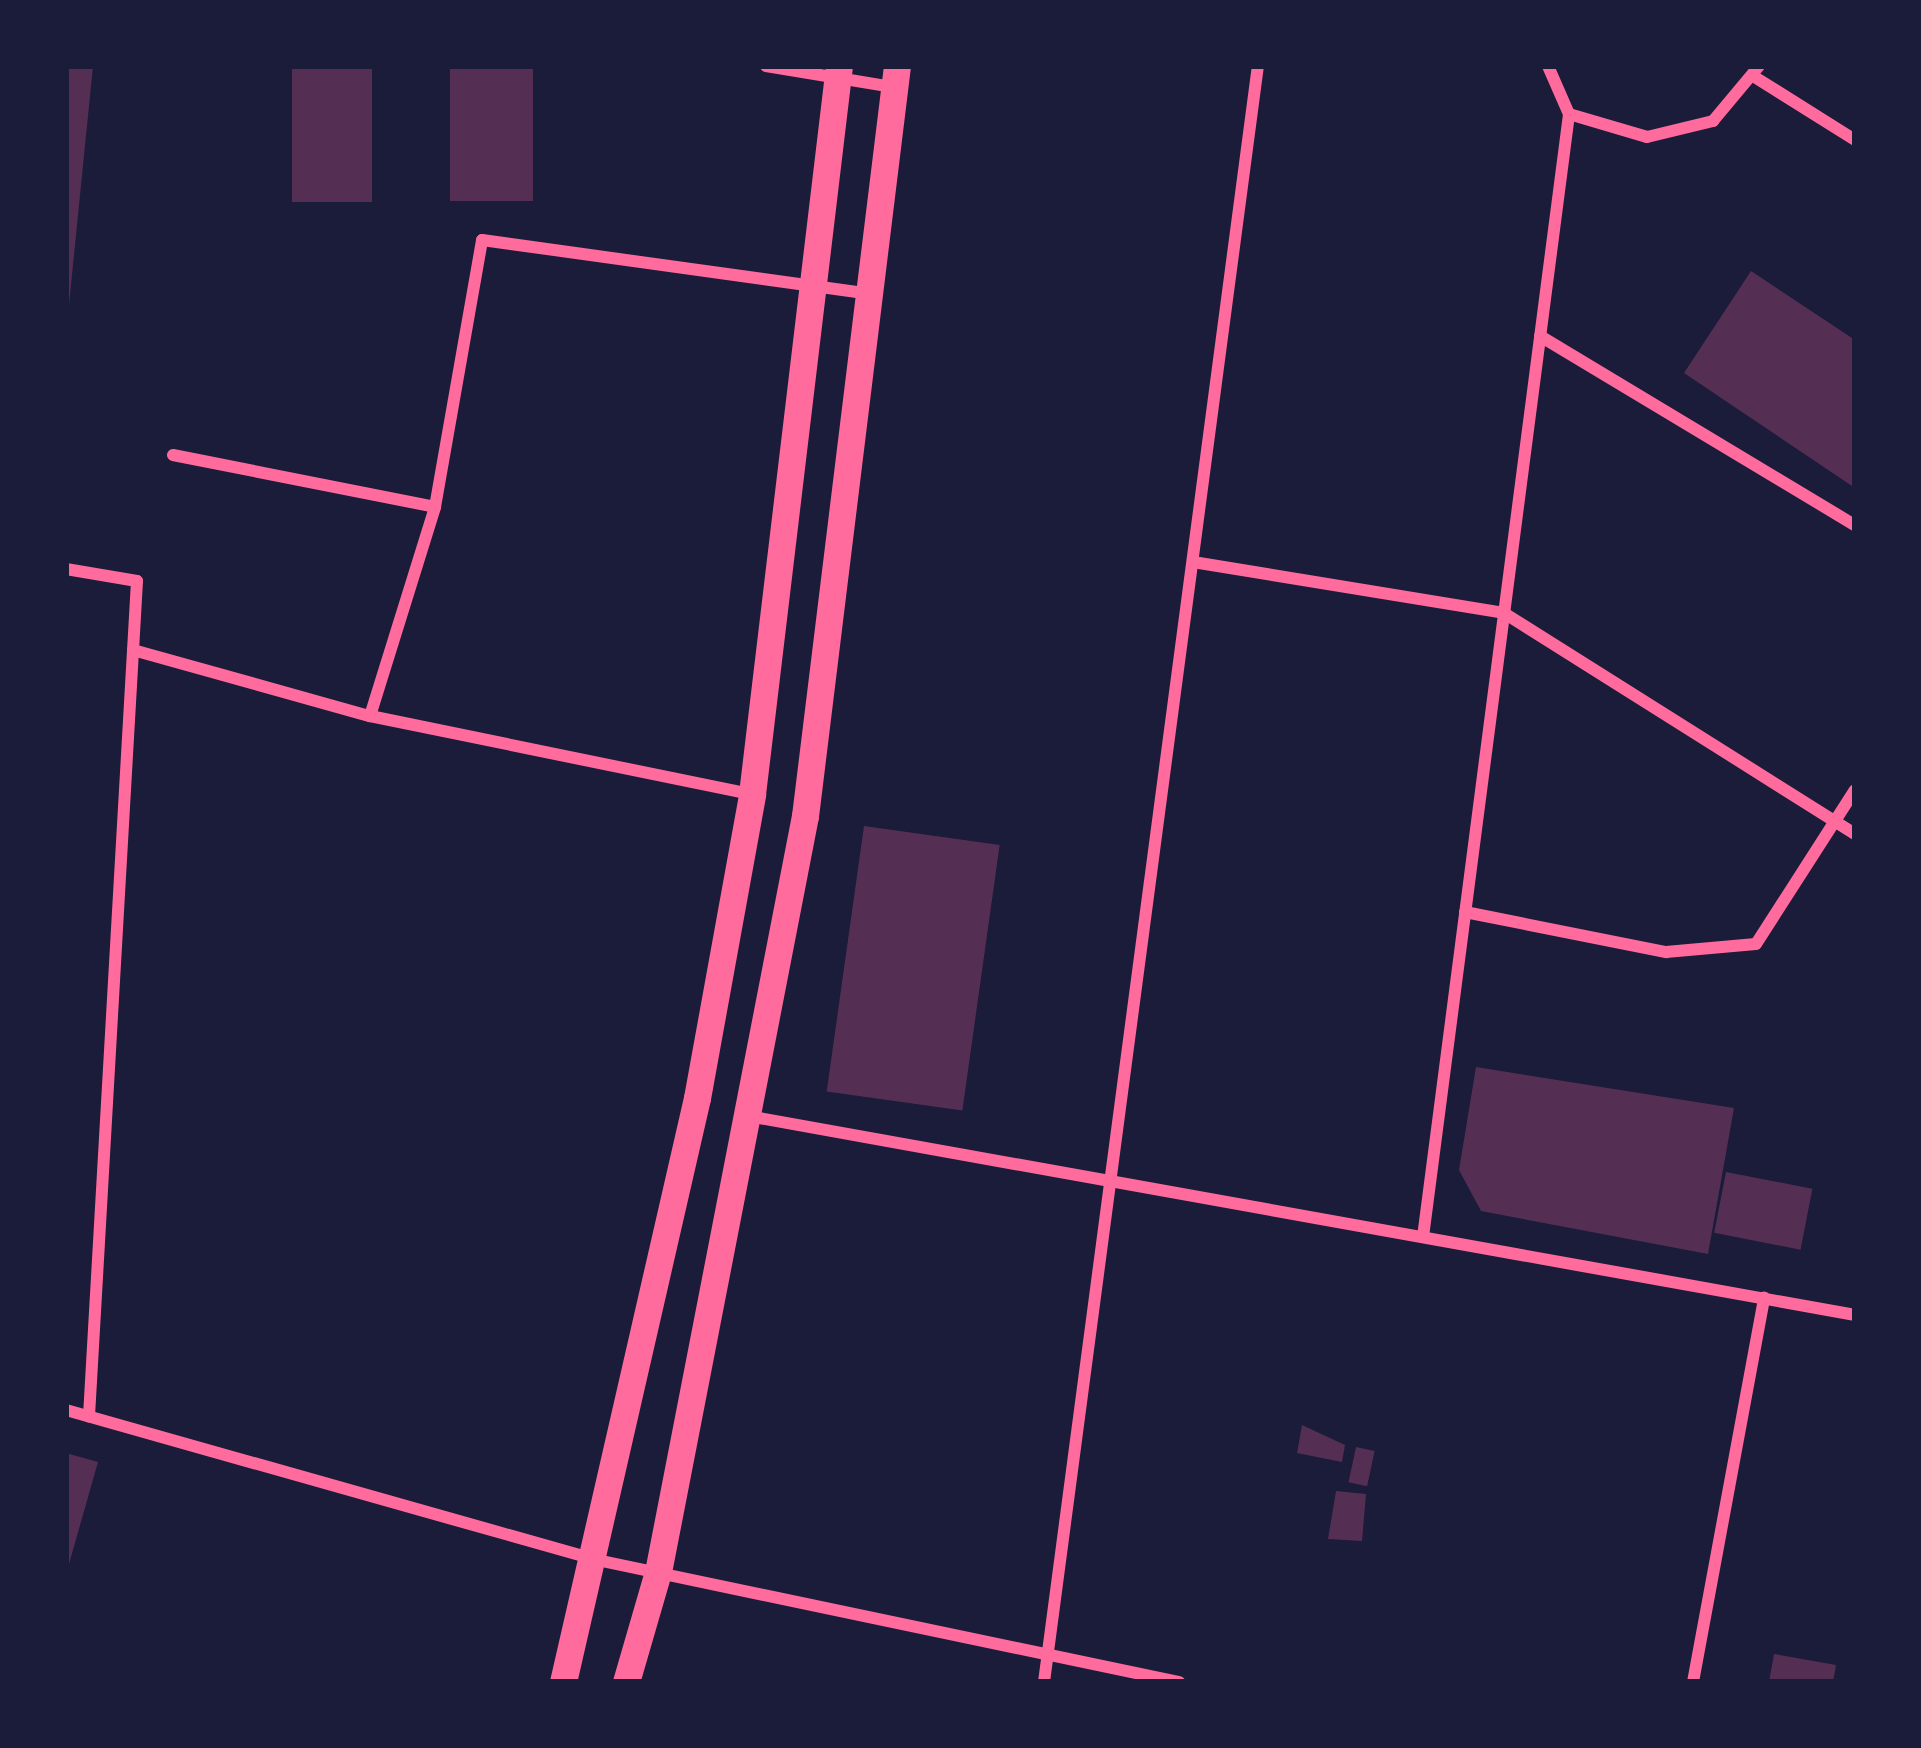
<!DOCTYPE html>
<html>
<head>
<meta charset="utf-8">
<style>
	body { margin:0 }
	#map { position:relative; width:1921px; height:1748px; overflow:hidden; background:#1b1b3a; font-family:"Asap Condensed",sans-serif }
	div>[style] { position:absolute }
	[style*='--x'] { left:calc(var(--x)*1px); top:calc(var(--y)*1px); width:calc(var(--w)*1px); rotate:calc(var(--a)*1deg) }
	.building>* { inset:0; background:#542f53; transform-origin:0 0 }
	.minor>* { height:12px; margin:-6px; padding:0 6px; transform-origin:6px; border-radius:6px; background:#ff6b9d }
	.primary>* { height:27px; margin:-13.5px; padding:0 13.5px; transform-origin:13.5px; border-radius:13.5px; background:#ff6b9d }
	span { translate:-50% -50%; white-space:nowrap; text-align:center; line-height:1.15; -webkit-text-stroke:9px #1b1b3a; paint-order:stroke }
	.frame { position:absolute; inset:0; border:69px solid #1b1b3a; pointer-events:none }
</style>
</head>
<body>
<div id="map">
	<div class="building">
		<i style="clip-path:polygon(66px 66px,93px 66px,69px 305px,66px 305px)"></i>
		<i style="left:292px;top:66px;width:80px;height:136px"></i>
		<i style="left:450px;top:66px;width:83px;height:135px"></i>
		<i style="clip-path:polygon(1751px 271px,1855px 340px,1855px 488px,1684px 373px)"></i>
		<i style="left:864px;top:826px;width:137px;height:268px;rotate:8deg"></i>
		<i style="clip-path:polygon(1476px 1067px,1734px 1108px,1708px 1254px,1481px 1211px,1459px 1170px)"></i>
		<i style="left:1726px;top:1172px;width:88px;height:62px;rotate:11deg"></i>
		<i style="clip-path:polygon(1302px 1425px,1345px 1445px,1342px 1462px,1297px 1453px)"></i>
		<i style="left:1356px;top:1447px;width:19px;height:36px;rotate:12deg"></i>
		<i style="clip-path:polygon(66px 1453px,98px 1462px,67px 1571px,66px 1571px)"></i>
		<i style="clip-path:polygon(1336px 1491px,1366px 1494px,1362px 1541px,1328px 1539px)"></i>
		<i style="clip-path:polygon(1774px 1654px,1836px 1665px,1833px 1682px,1769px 1682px)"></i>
	</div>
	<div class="minor">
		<i style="--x:766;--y:66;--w:129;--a:9.4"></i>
		<i style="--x:1548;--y:66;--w:52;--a:66.4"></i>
		<i style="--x:1569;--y:114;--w:81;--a:16.4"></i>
		<i style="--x:1647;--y:137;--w:68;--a:-13.6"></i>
		<i style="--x:1713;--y:121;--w:72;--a:-50.1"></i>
		<i style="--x:1753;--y:76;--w:120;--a:32.1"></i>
		<i style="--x:1540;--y:336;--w:367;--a:31"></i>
		<i style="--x:173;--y:455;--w:267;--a:11.2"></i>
		<i style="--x:1193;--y:562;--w:315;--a:9.3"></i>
		<i style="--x:1504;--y:613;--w:415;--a:32.2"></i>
		<i style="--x:66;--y:569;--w:72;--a:9.6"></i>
		<i style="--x:137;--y:581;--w:837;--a:93.29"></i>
		<i style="--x:133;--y:650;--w:246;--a:15.6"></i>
		<i style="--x:370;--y:716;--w:389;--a:11.6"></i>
		<i style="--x:370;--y:716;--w:219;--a:-72.7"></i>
		<i style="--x:435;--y:507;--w:271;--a:-80"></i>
		<i style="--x:482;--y:240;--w:393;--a:7.9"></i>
		<i style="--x:1465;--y:912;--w:205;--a:11.3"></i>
		<i style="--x:1666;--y:952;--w:90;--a:-5.1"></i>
		<i style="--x:1756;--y:944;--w:183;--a:-57.3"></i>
		<i style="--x:748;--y:1116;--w:1125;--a:10.19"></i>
		<i style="--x:1423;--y:1237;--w:1132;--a:-82.59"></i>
		<i style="--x:66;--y:1410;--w:552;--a:15.77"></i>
		<i style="--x:597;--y:1560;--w:595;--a:11.84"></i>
		<i style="--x:1044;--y:1682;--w:1630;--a:-82.46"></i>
		<i style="--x:1693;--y:1682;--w:391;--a:-79.5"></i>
	</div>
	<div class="primary">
		<i style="--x:563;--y:1682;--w:599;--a:-77.08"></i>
		<i style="--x:697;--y:1098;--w:309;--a:-79.7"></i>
		<i style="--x:752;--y:794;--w:733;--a:-83.19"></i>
		<i style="--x:626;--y:1682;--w:115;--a:-73.8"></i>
		<i style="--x:658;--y:1572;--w:770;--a:-79"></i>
		<i style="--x:805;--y:816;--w:756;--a:-83.01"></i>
	</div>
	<div class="frame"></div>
</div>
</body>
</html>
